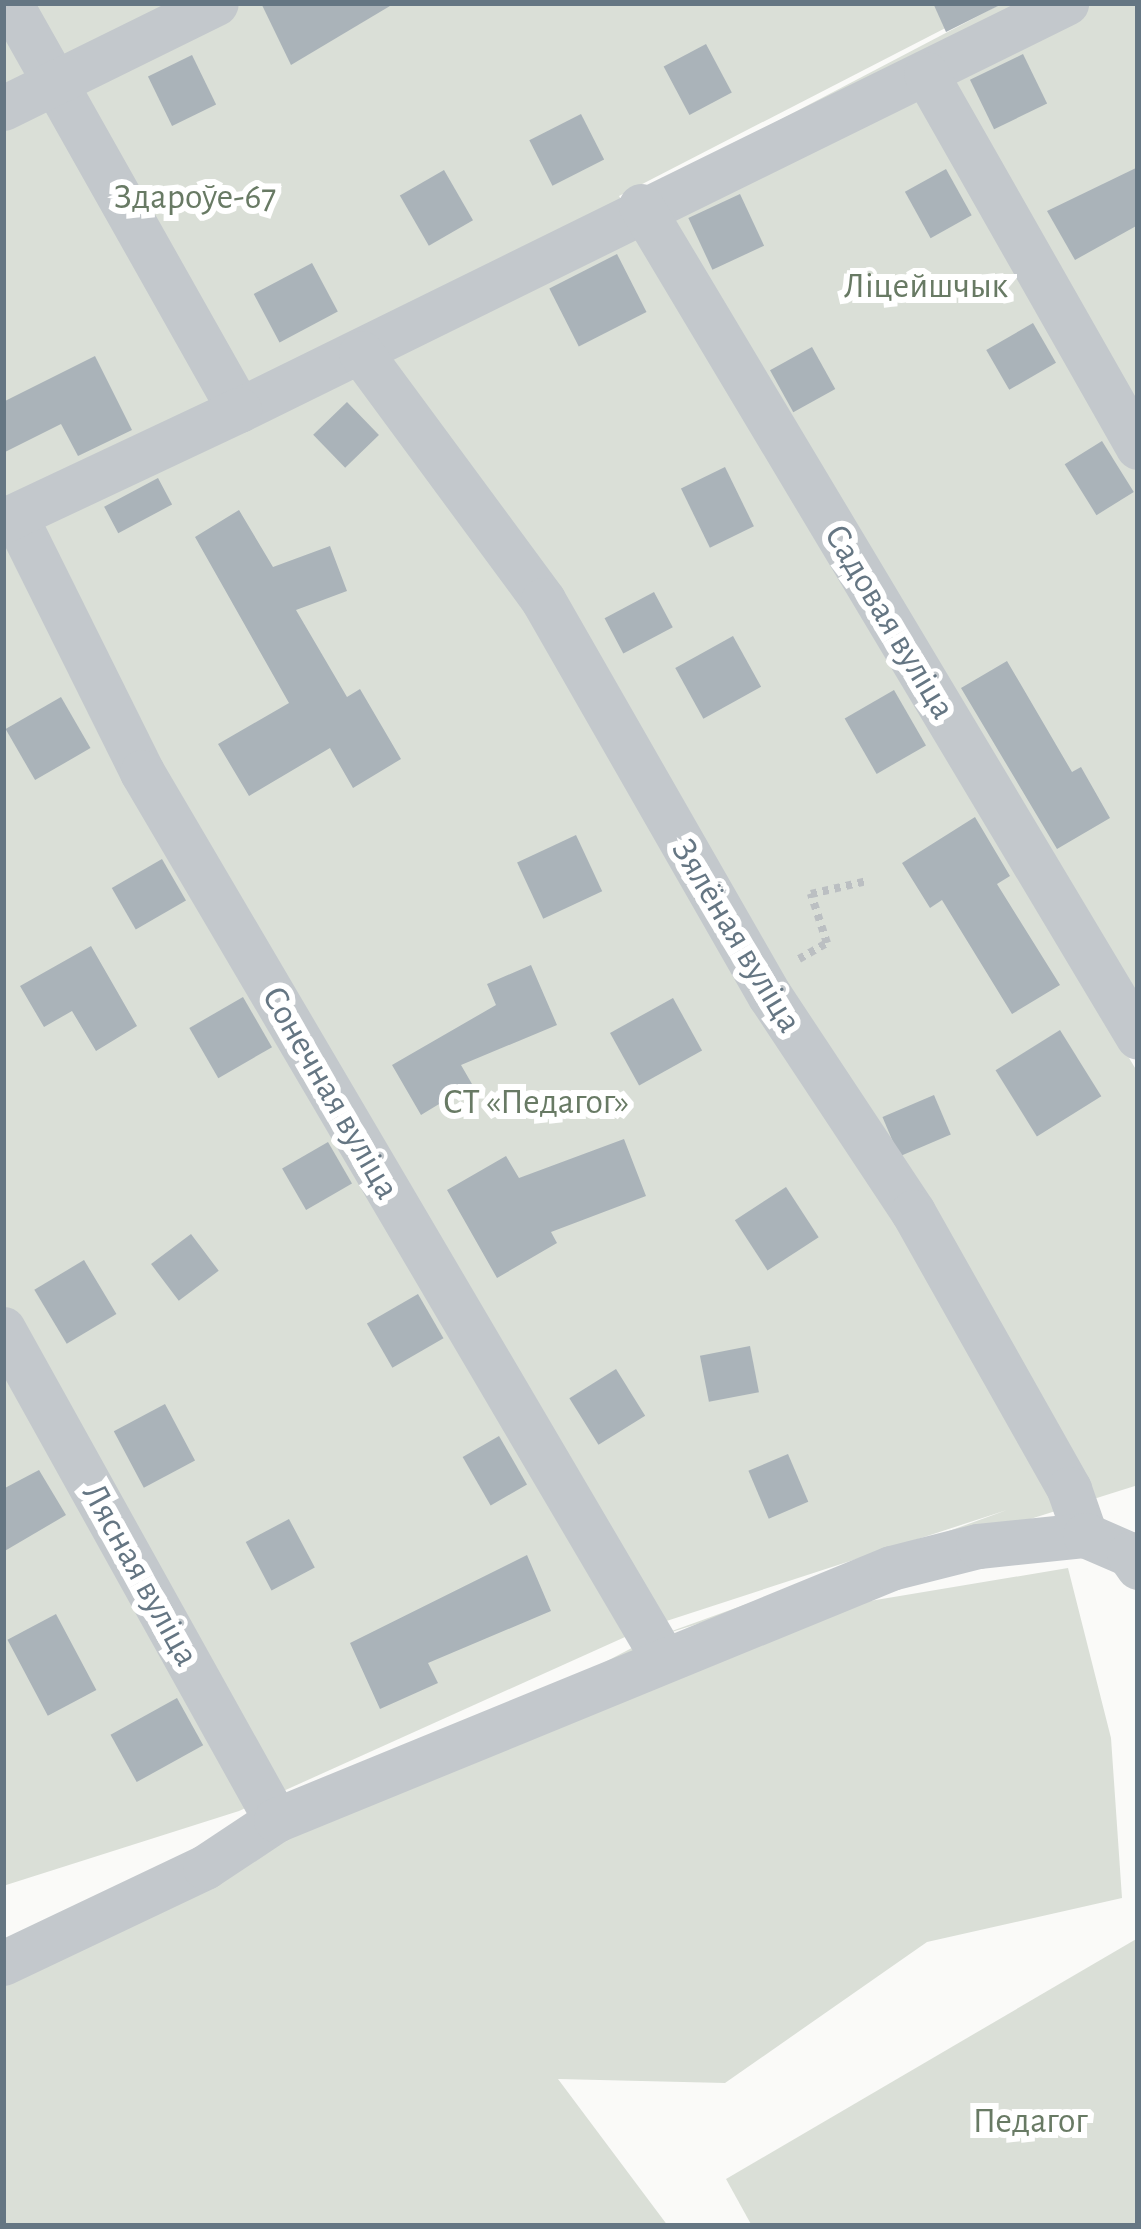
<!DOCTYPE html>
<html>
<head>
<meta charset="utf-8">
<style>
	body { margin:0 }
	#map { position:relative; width:1141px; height:2229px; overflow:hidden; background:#fafaf8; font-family:"Alegreya Sans",sans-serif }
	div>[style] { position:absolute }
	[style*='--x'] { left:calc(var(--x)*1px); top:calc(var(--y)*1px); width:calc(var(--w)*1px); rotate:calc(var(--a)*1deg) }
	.green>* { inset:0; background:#dadfd7 }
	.building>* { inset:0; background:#aab3b9; transform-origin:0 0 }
	.path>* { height:8px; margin-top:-4px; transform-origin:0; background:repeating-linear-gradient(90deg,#bbbfc2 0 6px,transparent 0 12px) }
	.street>* { height:45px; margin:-22.5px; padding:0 22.5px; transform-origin:22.5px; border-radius:22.5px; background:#c3c8cc }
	span { translate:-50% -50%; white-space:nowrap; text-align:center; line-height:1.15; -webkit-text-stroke:12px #fff; paint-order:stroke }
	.park-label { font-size:36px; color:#687a64 }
	.street-label { font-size:36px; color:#657683 }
	.frame { position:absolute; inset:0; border:6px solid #657683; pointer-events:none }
</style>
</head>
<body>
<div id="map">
	<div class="green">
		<i style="clip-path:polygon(3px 3px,994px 3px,619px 196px,1138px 1073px,1138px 1485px,659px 1636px,1068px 1568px,1111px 1738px,1122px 1898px,927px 1942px,725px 2083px,558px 2079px,668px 2226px,3px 2226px,3px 1978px,647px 1640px,1007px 1510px,645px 1628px,239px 1811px,3px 1886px)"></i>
		<i style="clip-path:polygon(1003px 3px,1138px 3px,1138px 1063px,627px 200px)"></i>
		<i style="clip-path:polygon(1138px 1938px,1138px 2226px,752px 2226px,726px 2179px)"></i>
	</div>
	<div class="building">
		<i style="clip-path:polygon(261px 3px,395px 3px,291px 65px)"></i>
		<i style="clip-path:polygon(933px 3px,999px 3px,1000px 5px,946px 32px)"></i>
		<i style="left:706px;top:44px;width:55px;height:48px;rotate:62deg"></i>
		<i style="left:1023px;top:54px;width:55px;height:59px;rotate:64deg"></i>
		<i style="left:192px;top:55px;width:55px;height:49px;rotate:64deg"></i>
		<i style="left:581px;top:114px;width:51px;height:58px;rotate:63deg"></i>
		<i style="clip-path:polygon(1138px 167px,1138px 225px,1075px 260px,1047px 211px)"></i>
		<i style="left:946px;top:169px;width:53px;height:47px;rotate:61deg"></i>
		<i style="left:444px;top:170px;width:58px;height:51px;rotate:60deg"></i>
		<i style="left:740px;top:194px;width:57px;height:57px;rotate:65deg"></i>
		<i style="left:617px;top:254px;width:65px;height:76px;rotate:63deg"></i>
		<i style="left:312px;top:263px;width:55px;height:66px;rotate:62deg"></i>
		<i style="left:1033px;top:323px;width:46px;height:54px;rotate:60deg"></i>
		<i style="left:812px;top:347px;width:48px;height:48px;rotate:61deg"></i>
		<i style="clip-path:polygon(95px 356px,132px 430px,78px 456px,61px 424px,3px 453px,3px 402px)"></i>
		<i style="left:347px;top:402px;width:46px;height:47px;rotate:46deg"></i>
		<i style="left:1102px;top:441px;width:60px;height:44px;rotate:58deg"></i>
		<i style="left:725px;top:467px;width:66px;height:49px;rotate:64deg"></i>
		<i style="left:158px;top:478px;width:30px;height:61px;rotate:62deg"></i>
		<i style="clip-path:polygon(239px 510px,273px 567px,330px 546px,347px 591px,296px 610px,347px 697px,360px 689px,401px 759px,353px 788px,330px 748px,249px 796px,218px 744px,289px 703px,195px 537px)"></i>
		<i style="left:654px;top:592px;width:40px;height:56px;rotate:62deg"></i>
		<i style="left:733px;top:636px;width:58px;height:66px;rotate:61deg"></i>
		<i style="clip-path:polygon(1007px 661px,1072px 772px,1081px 767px,1110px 818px,1057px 849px,961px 688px)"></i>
		<i style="left:894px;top:690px;width:64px;height:57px;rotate:60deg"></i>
		<i style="left:61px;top:697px;width:59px;height:64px;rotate:60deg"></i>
		<i style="clip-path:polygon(975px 817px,1010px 876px,997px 884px,1060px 985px,1012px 1014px,942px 900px,930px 908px,902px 863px)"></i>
		<i style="left:576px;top:835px;width:62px;height:65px;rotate:65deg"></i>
		<i style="left:162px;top:859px;width:48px;height:58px;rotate:60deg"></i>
		<i style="clip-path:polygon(91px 946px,137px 1026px,96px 1051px,72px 1011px,44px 1027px,20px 986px)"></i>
		<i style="clip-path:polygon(531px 965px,557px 1025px,461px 1065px,472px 1084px,421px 1115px,392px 1065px,496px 1005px,487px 984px)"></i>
		<i style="left:243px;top:997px;width:58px;height:62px;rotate:60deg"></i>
		<i style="left:673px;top:998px;width:60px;height:72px;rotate:61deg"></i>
		<i style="left:1060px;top:1030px;width:78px;height:76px;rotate:58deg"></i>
		<i style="left:934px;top:1095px;width:43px;height:56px;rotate:67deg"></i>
		<i style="clip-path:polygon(624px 1139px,646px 1196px,551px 1232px,557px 1243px,497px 1278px,447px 1190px,506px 1156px,519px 1178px)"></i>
		<i style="left:328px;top:1142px;width:48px;height:53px;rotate:60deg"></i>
		<i style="left:786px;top:1187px;width:60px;height:61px;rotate:57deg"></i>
		<i style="left:191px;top:1234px;width:46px;height:50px;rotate:53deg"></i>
		<i style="left:84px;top:1260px;width:63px;height:58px;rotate:59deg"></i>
		<i style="left:418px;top:1294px;width:51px;height:59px;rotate:60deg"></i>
		<i style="left:750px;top:1346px;width:47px;height:51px;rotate:79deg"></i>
		<i style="left:616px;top:1369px;width:55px;height:55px;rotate:58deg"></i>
		<i style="left:165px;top:1404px;width:64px;height:58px;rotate:62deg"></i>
		<i style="left:499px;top:1436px;width:56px;height:42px;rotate:60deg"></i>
		<i style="left:788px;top:1454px;width:52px;height:43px;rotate:67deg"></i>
		<i style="clip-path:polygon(39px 1470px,66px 1515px,3px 1552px,3px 1489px)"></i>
		<i style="left:289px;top:1519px;width:55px;height:49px;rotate:62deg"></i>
		<i style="clip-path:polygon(527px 1555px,551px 1611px,428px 1663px,438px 1683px,380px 1709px,350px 1643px)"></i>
		<i style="left:56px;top:1614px;width:86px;height:55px;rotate:62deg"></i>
		<i style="left:177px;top:1698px;width:54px;height:76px;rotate:61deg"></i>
	</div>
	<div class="path">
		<i style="--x:799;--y:959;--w:32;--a:-30"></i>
		<i style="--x:827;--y:943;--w:52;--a:-108.1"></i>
		<i style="--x:811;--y:894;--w:57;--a:-13.1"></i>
	</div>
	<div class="street">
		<i style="--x:10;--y:3;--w:467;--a:60.6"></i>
		<i style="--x:239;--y:410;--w:922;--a:-26.2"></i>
		<i style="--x:926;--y:74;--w:429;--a:60.4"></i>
		<i style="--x:3;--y:108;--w:237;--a:-26.2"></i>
		<i style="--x:641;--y:206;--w:968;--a:59.12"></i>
		<i style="--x:361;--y:353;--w:307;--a:53.6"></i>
		<i style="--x:543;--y:600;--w:456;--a:60.2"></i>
		<i style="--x:770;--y:996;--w:259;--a:56.5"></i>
		<i style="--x:913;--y:1212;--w:318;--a:60.6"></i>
		<i style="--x:1069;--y:1489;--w:49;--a:70.8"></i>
		<i style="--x:15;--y:516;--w:286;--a:63.6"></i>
		<i style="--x:142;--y:772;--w:1030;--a:59.55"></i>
		<i style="--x:3;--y:521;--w:261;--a:-25.2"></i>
		<i style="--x:3;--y:1329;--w:562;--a:60.93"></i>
		<i style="--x:3;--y:1963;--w:224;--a:-25.4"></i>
		<i style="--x:205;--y:1867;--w:85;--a:-33.5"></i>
		<i style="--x:276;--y:1820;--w:665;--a:-22.28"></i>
		<i style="--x:891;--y:1568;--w:90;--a:-14.2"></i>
		<i style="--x:978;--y:1546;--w:108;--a:-5.9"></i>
		<i style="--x:1085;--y:1535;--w:48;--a:23.4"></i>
		<i style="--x:1129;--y:1554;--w:16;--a:55"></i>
	</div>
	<div class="park-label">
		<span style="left:195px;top:198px">Здароўе-67</span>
		<span style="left:926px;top:287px">Ліцейшчык</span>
		<span style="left:536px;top:1103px">СТ «Педагог»</span>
		<span style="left:1030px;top:2122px">Педагог</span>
	</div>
	<div class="street-label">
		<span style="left:889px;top:622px;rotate:59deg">Садовая вуліца</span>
		<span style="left:736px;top:936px;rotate:59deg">Зялёная вуліца</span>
		<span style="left:330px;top:1093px;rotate:60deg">Сонечная вуліца</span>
		<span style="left:140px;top:1575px;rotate:61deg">Лясная вуліца</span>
	</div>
	<div class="frame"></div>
</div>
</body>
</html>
